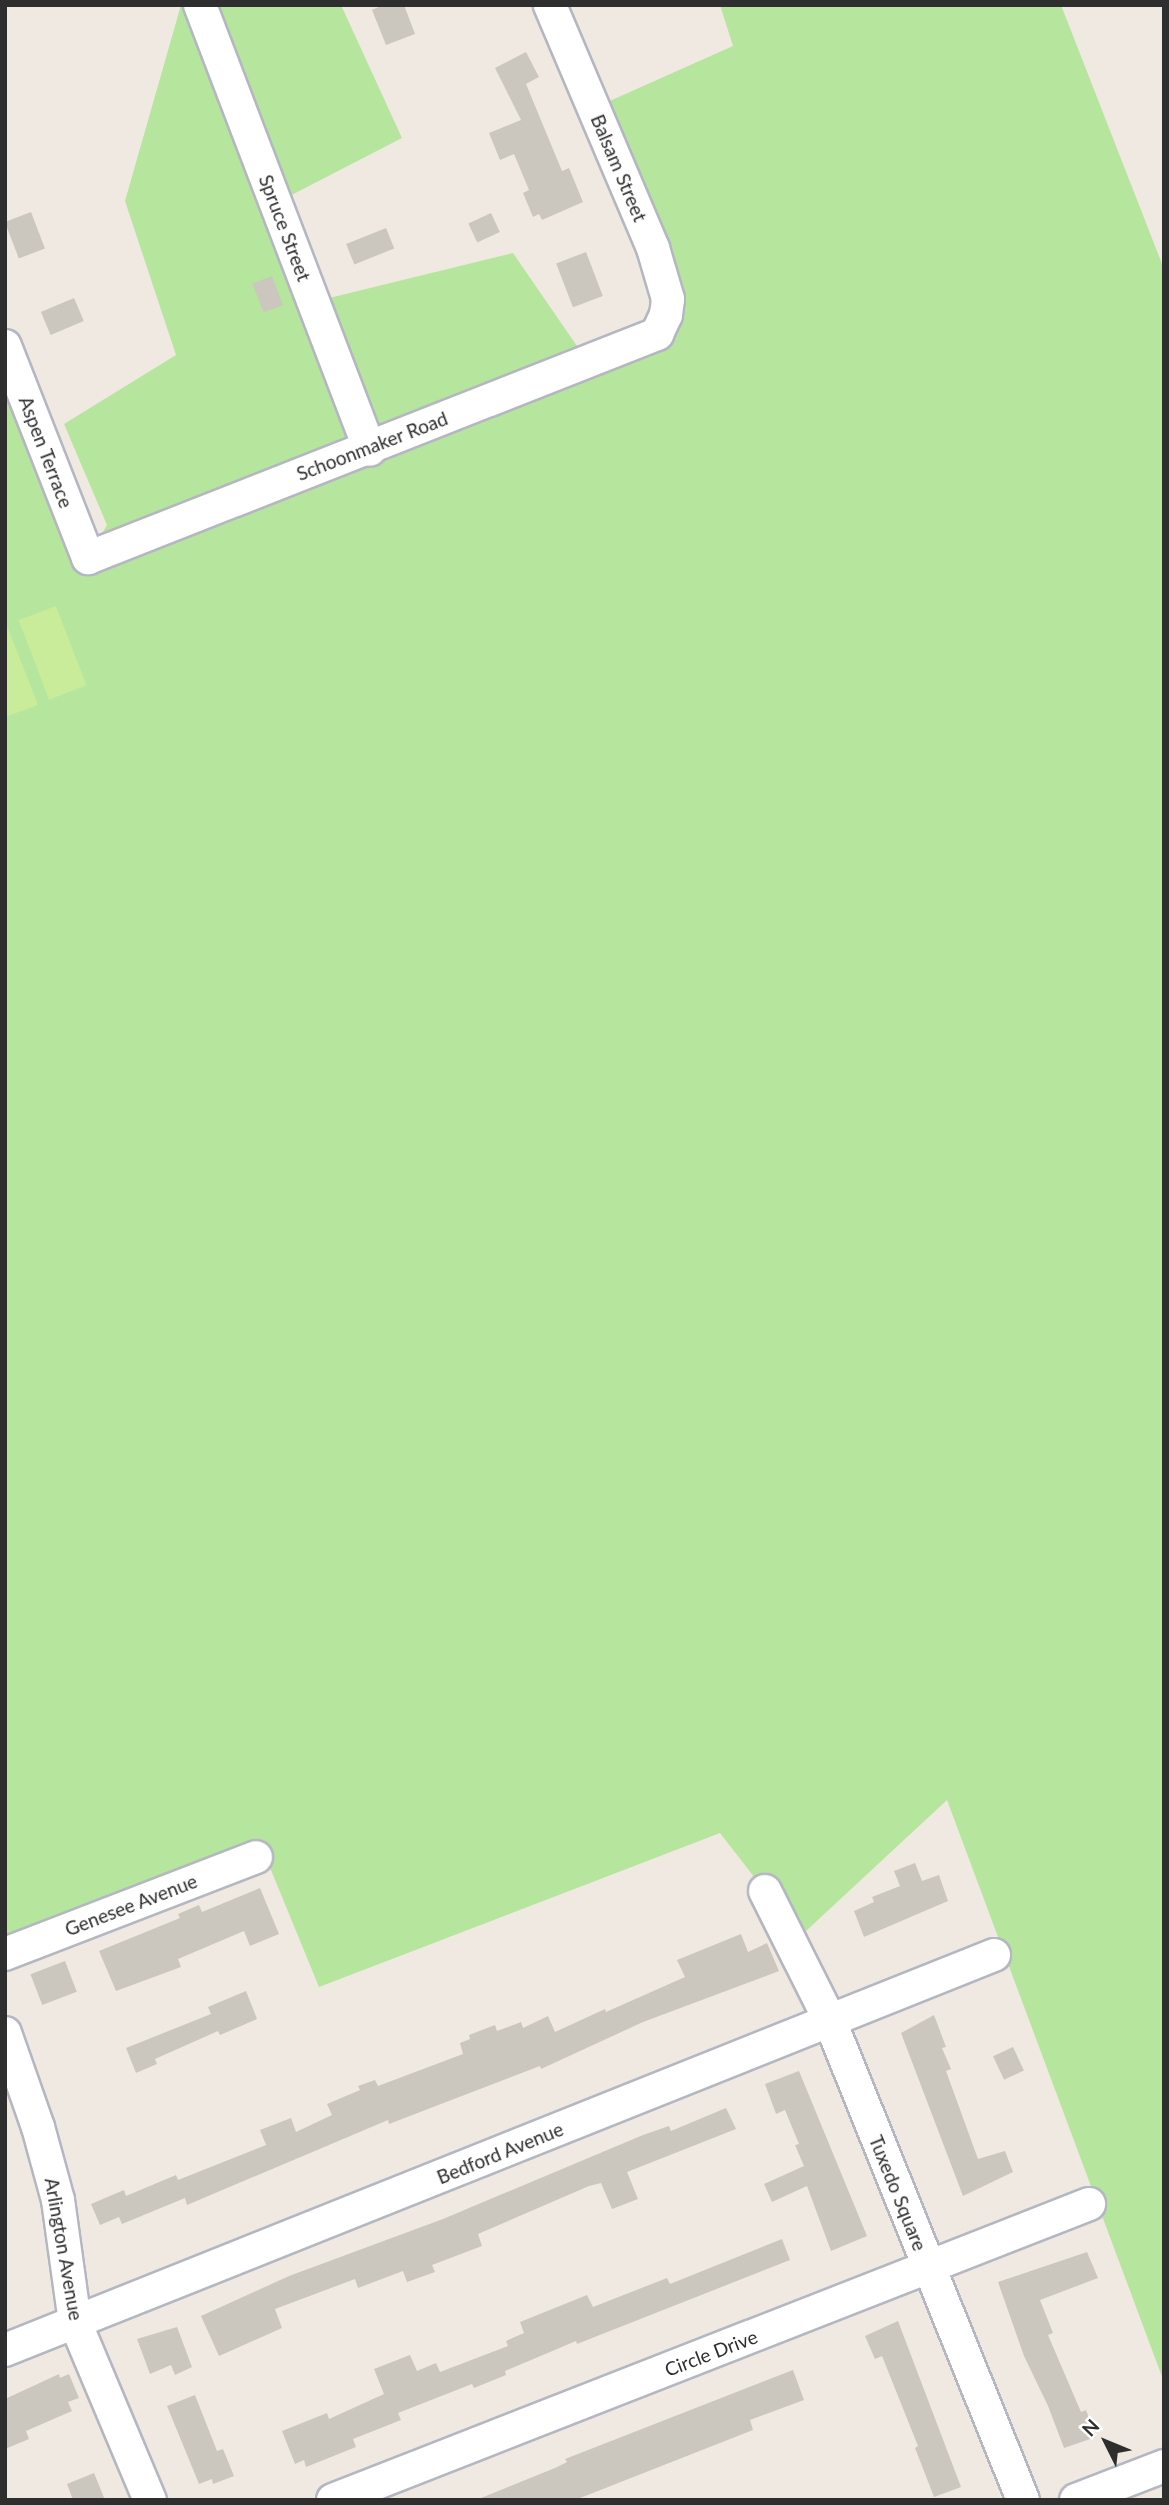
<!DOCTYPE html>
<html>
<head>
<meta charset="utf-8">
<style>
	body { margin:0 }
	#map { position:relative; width:1169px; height:2505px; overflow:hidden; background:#efe9e1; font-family:Lato,sans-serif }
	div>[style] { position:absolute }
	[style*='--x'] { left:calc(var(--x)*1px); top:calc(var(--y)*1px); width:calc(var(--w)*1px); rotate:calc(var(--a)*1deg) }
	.green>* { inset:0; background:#b6e59e }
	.pitch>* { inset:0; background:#c9ec9a; transform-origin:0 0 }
	.building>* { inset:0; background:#cbc7bf; transform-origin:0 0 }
	.roads { filter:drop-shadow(2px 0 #b4b7c1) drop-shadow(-2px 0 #b4b7c1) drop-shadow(0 2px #b4b7c1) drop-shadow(0 -2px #b4b7c1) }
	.minor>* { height:32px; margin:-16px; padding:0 16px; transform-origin:16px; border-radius:16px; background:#fff }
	span { translate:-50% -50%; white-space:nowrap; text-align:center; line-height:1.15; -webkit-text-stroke:5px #fff; paint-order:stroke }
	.street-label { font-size:19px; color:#2e2e2e }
	.frame { position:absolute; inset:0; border:7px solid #2e2e2e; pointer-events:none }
	.north { position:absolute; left:1071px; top:2407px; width:70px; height:70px; -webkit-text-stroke:5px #fff; paint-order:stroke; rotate:313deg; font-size:19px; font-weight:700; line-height:28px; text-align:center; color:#2e2e2e }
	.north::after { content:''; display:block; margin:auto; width:24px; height:32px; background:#2e2e2e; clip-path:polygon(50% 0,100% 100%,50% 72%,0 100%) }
</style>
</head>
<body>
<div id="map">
	<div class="green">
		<i style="clip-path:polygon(181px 5px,341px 5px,402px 138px,276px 203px,313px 302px,513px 253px,590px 365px,666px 315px,594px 108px,733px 46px,720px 5px,1061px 5px,1164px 269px,1164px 2382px,947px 1800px,792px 1944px,765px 1891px,720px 1833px,319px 1987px,264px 1853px,5px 1954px,5px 346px,88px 557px,107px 525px,64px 424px,176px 355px,125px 201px)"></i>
	</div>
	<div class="pitch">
		<i style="left:56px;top:606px;width:85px;height:40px;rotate:69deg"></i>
		<i style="clip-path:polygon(7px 626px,38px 705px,5px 717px,5px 627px)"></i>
	</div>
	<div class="building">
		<i style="clip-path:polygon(383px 5px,404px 5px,415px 34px,386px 45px,372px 10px)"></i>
		<i style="clip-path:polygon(526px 52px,539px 77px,526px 84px,562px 171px,569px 168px,583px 202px,542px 220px,539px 214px,533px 217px,523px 193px,529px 190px,514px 154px,500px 160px,489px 133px,521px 120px,495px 68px)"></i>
		<i style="left:31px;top:212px;width:39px;height:28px;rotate:69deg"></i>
		<i style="left:491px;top:213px;width:21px;height:25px;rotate:65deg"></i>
		<i style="left:386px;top:228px;width:22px;height:43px;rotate:68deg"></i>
		<i style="left:586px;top:252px;width:47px;height:32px;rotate:69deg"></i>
		<i style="left:272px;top:276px;width:31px;height:21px;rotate:69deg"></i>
		<i style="left:74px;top:298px;width:25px;height:36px;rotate:67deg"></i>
		<i style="clip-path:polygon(915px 1863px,922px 1881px,939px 1875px,948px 1901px,864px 1937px,854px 1911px,874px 1902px,872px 1897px,900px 1886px,894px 1871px)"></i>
		<i style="clip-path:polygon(260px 1888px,279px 1934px,250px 1946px,244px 1931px,178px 1959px,181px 1967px,116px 1991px,99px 1951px,180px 1918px,178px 1914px,199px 1905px,202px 1912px)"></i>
		<i style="clip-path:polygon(741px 1934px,748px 1952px,767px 1943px,779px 1971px,643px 2022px,541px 2069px,540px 2066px,389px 2124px,388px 2120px,187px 2205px,185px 2198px,122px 2224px,119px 2217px,100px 2225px,91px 2204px,124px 2190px,126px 2196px,176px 2175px,178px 2180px,266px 2145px,260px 2130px,291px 2118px,296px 2132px,332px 2115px,327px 2104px,360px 2090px,358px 2086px,375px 2080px,378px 2086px,463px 2054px,460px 2043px,470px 2039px,469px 2035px,495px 2025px,497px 2031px,521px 2022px,523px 2028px,548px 2016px,555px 2032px,605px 2009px,606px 2012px,685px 1977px,677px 1960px)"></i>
		<i style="left:65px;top:1961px;width:33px;height:37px;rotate:69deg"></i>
		<i style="clip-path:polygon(246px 1991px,257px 2019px,220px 2035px,218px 2031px,155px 2059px,157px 2064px,136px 2073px,126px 2048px,211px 2014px,208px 2007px)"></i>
		<i style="clip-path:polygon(934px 2015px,946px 2047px,942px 2048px,951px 2069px,946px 2071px,978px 2159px,1005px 2151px,1013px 2172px,963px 2196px,901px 2033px)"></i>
		<i style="left:1013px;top:2047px;width:26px;height:22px;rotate:65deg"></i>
		<i style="clip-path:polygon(799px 2071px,867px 2236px,831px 2251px,807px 2186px,772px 2202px,764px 2184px,804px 2166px,795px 2145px,799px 2144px,785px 2110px,776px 2114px,765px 2084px)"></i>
		<i style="clip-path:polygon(726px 2108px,736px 2129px,627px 2172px,638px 2199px,612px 2209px,601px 2183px,589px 2186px,478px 2234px,482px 2246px,432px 2265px,435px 2272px,407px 2282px,403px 2271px,358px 2288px,355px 2279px,275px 2309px,282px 2328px,219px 2356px,201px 2316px,289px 2276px,443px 2219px,643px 2135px,669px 2126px,671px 2131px)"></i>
		<i style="clip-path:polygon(782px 2239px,790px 2260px,577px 2344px,576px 2341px,505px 2371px,506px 2375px,474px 2388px,472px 2384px,398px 2413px,401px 2420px,353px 2439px,356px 2447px,306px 2467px,304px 2460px,295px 2464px,282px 2431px,327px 2413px,329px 2419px,384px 2394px,374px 2369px,410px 2355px,417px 2371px,436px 2363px,440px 2372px,508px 2346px,506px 2341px,524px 2333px,520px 2322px,587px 2295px,593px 2307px,667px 2278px,670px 2284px)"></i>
		<i style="clip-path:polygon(1087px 2252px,1098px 2278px,1040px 2300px,1053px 2333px,1048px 2335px,1081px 2412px,1086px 2410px,1096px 2437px,1064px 2448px,1048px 2406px,1024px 2356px,998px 2282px)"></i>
		<i style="clip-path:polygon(898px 2321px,961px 2487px,934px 2497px,915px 2448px,918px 2446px,882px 2356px,875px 2359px,865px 2336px)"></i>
		<i style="clip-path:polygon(177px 2327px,192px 2367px,175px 2375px,171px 2365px,150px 2374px,137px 2339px)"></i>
		<i style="clip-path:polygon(793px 2370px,804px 2400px,750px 2420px,753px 2430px,575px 2500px,476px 2500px,555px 2468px,567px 2462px,565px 2459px)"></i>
		<i style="clip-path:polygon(59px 2374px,60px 2378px,69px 2374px,79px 2398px,68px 2402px,72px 2411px,26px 2431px,29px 2439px,5px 2449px,5px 2399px)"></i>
		<i style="clip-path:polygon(195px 2395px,217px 2451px,223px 2449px,234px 2476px,213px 2484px,212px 2479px,199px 2484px,167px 2406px)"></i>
		<i style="clip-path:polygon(94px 2473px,105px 2500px,73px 2500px,67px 2484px)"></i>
	</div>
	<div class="roads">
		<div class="minor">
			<i style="--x:200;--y:5;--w:476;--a:69.1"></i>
			<i style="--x:5;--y:346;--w:228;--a:68.6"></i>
			<i style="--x:88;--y:558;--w:612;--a:-21.49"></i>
			<i style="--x:657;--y:334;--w:21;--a:-65"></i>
			<i style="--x:666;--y:315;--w:16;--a:-83"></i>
			<i style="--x:668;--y:299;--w:53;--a:-106.4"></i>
			<i style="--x:653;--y:248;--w:264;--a:-113"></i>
			<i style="--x:765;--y:1891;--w:145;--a:63.4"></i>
			<i style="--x:830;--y:2021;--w:516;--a:68.05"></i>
			<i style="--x:5;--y:1954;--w:269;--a:-21.1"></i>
			<i style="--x:5;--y:2033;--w:100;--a:70.7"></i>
			<i style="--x:38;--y:2127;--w:76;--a:74.7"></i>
			<i style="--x:58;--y:2200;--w:123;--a:82.1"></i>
			<i style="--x:75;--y:2322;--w:193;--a:67.2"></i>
			<i style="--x:5;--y:2350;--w:1065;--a:-21.77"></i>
			<i style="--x:333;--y:2500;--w:812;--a:-21.38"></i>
			<i style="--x:1076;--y:2500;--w:94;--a:-21.1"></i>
		</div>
	</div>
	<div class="street-label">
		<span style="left:619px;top:168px;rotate:67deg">Balsam Street</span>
		<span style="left:285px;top:228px;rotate:69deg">Spruce Street</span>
		<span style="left:372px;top:446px;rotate:-21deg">Schoonmaker Road</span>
		<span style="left:46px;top:452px;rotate:69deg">Aspen Terrace</span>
		<span style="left:131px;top:1905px;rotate:-21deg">Genesee Avenue</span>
		<span style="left:500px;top:2153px;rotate:-22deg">Bedford Avenue</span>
		<span style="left:898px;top:2193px;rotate:68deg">Tuxedo Square</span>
		<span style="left:64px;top:2249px;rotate:80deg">Arlington Avenue</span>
		<span style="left:711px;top:2353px;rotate:-21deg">Circle Drive</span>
	</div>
	<div class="frame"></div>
	<div class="north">N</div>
</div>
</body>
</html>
